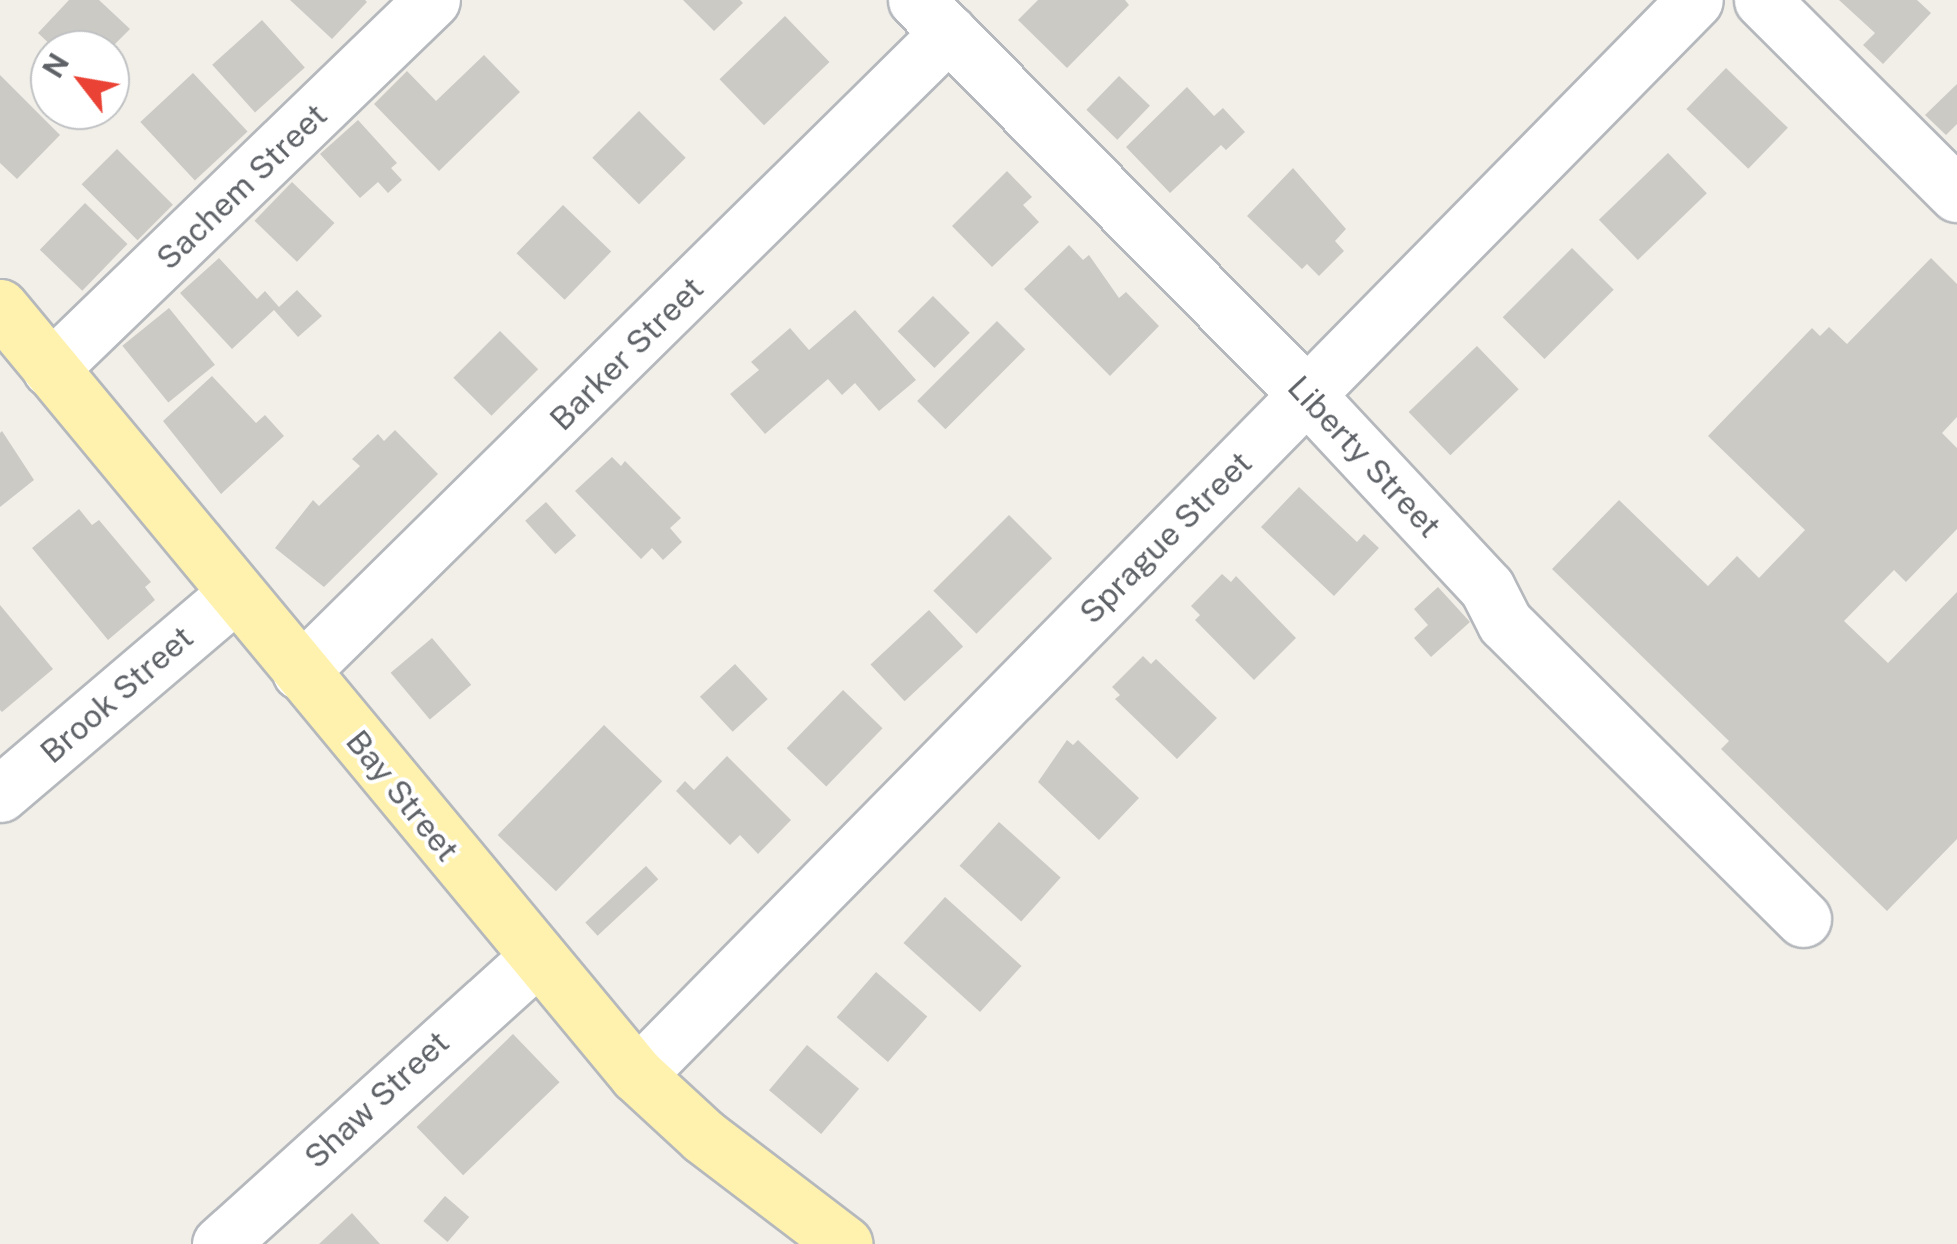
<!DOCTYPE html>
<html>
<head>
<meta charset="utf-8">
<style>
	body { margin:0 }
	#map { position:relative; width:1957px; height:1244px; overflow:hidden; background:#f1efe8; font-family:"Public Sans",sans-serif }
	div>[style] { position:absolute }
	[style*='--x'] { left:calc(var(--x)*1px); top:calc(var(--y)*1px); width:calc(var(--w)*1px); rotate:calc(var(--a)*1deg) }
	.building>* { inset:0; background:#cccac5; transform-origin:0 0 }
	.roads { filter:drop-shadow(2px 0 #b5b8bc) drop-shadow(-2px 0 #b5b8bc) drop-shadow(0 2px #b5b8bc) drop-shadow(0 -2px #b5b8bc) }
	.minor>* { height:55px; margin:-27.5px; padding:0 27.5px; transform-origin:27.5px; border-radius:27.5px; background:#fff }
	.major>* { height:55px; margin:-27.5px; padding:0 27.5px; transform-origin:27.5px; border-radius:27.5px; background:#fff2af }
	span { translate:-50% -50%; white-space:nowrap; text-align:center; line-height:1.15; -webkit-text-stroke:8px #fff; paint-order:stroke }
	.street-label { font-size:32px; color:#5f6368 }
	.north { position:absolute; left:30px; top:30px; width:100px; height:100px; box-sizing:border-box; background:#fff; border:2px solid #bfc1c3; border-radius:50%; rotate:301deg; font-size:28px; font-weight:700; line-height:40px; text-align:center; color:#5f6368 }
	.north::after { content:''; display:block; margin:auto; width:35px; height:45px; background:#ea4335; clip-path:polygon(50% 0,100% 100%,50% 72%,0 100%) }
</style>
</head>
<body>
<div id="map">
	<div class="building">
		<i style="clip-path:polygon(69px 0,99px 0,130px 29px,109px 50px,56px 50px,38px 33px)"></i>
		<i style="clip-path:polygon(290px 0,365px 0,367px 2px,332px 39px)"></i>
		<i style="clip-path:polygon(683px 0,740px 0,743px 3px,714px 31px)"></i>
		<i style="clip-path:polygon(1038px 0,1125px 0,1129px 5px,1067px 68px,1018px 20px)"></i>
		<i style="clip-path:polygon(1839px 0,1917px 0,1931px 13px,1883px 64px,1863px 45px,1875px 33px)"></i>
		<i style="left:785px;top:16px;width:64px;height:91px;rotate:46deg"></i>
		<i style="left:262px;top:20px;width:64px;height:67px;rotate:48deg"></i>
		<i style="clip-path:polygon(484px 55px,520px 92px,439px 171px,374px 104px,407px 71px,436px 101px)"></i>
		<i style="left:1726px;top:68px;width:86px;height:57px;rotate:44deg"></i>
		<i style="left:193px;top:73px;width:80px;height:72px;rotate:47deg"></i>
		<i style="clip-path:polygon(0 75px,60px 135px,17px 179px,0 163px)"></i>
		<i style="left:1119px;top:76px;width:43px;height:47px;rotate:44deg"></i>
		<i style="clip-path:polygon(1957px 84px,1957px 124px,1946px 135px,1925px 115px)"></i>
		<i style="clip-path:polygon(1187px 87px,1214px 116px,1223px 108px,1245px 132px,1226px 150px,1221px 145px,1170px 193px,1126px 147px)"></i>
		<i style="left:639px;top:111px;width:66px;height:66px;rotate:45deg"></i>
		<i style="clip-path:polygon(358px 120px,397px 163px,391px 168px,402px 180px,388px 193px,378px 182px,360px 198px,320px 154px)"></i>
		<i style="left:117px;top:149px;width:79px;height:50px;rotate:45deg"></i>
		<i style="left:1668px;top:153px;width:56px;height:96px;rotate:46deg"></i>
		<i style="clip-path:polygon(1293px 168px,1346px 229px,1335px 241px,1344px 251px,1319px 276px,1307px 264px,1302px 269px,1247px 216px)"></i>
		<i style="clip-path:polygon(1007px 171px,1032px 197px,1023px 205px,1039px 222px,992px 267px,952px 226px)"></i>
		<i style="left:292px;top:182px;width:59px;height:54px;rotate:44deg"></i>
		<i style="left:85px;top:203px;width:59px;height:65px;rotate:44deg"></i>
		<i style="left:563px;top:205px;width:67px;height:67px;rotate:44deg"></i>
		<i style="clip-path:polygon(1069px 245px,1083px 260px,1089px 255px,1119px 298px,1126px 292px,1159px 326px,1110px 376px,1024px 289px)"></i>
		<i style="left:1572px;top:248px;width:59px;height:98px;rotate:45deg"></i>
		<i style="clip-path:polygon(219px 258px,257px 299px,265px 291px,279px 307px,297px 290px,322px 316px,298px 337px,274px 310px,232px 349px,180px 293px)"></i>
		<i style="clip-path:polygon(1931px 258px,1957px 284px,1957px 417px,1942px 433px,1957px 448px,1957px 529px,1906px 582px,1894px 570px,1844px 621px,1888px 663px,1957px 592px,1957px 839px,1887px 911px,1721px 749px,1729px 741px,1552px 569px,1619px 500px,1708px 586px,1737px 556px,1759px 578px,1805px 530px,1708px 436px,1812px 328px,1820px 336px,1829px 327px,1847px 344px)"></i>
		<i style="left:933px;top:296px;width:52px;height:50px;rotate:45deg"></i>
		<i style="left:169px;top:308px;width:73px;height:60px;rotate:51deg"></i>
		<i style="clip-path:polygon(855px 310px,916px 380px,879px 411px,855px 383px,842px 395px,828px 379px,765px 434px,730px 394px,759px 370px,751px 362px,790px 328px,809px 350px)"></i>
		<i style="left:997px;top:321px;width:40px;height:113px;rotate:45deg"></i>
		<i style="left:500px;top:331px;width:54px;height:66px;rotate:45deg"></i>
		<i style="left:1477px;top:346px;width:60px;height:95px;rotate:46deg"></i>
		<i style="clip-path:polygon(212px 376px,256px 423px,265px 415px,284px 436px,221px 494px,163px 421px)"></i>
		<i style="clip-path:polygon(395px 430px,438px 474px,324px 587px,275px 548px,313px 500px,319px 506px,360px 466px,352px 459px,378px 434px,384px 441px)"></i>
		<i style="clip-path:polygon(2px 431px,34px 480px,0 507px,0 433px)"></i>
		<i style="clip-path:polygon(612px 457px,621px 466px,625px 461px,681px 518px,670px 528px,682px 542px,663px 560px,652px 548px,641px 559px,575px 491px)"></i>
		<i style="clip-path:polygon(1299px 487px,1357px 542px,1364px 534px,1379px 548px,1334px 596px,1261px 527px)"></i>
		<i style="left:546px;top:502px;width:45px;height:28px;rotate:48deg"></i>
		<i style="clip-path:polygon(79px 509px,92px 525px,99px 520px,151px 582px,145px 587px,155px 600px,108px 640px,32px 548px)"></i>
		<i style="left:1009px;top:515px;width:61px;height:107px;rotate:45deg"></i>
		<i style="clip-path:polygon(1222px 574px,1231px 582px,1236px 576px,1296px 638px,1254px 680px,1195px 620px,1200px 615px,1191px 606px)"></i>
		<i style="clip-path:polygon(1438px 587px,1470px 622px,1431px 657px,1414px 638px,1428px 625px,1414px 609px)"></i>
		<i style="clip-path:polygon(0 605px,53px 669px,2px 712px,0 710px)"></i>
		<i style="left:929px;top:610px;width:50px;height:80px;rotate:47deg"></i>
		<i style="left:432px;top:638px;width:61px;height:54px;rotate:50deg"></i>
		<i style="clip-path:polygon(1143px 656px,1151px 664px,1156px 659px,1217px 718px,1177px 759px,1115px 699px,1120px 695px,1112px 687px)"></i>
		<i style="left:735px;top:664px;width:48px;height:48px;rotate:47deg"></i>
		<i style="left:843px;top:690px;width:55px;height:81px;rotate:44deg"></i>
		<i style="left:604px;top:725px;width:81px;height:153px;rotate:44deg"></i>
		<i style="clip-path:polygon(1067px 740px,1073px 745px,1078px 740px,1139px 798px,1099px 840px,1038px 782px)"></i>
		<i style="clip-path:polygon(727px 756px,791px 820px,758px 854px,740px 835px,730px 845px,676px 791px,685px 781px,694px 790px)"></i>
		<i style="left:999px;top:822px;width:83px;height:59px;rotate:42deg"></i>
		<i style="left:646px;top:866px;width:18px;height:83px;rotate:47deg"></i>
		<i style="left:945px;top:897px;width:103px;height:62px;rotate:42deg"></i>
		<i style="left:876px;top:972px;width:68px;height:60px;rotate:41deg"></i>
		<i style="left:513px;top:1034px;width:67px;height:134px;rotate:46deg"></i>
		<i style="left:807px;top:1045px;width:68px;height:59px;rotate:40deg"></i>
		<i style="left:445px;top:1196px;width:32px;height:33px;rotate:41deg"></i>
		<i style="clip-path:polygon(352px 1213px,380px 1244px,319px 1244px)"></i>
	</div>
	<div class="roads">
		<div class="minor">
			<i style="--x:916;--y:0;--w:556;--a:45.29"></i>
			<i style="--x:1307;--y:395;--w:264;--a:47"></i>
			<i style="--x:1487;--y:588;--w:39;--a:63"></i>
			<i style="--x:1505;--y:623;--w:420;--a:44.8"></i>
			<i style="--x:1762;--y:0;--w:275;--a:44.9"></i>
			<i style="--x:50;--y:369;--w:531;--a:-44.01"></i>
			<i style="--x:300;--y:672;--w:911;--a:-44.6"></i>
			<i style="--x:0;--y:794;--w:307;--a:-40.4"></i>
			<i style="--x:637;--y:1075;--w:1508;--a:-45.46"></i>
			<i style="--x:220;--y:1244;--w:426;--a:-42.1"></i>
		</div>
		<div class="major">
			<i style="--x:0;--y:307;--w:998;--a:50.33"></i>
			<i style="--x:637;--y:1075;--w:90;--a:42.7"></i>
			<i style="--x:703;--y:1136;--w:178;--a:37.3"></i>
		</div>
	</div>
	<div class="street-label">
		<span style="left:242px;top:187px;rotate:-44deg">Sachem Street</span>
		<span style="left:627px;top:354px;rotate:-45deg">Barker Street</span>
		<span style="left:1364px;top:457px;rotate:47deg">Liberty Street</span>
		<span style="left:1166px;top:538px;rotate:-45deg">Sprague Street</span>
		<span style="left:117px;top:695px;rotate:-41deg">Brook Street</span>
		<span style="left:402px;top:796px;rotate:51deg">Bay Street</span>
		<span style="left:377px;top:1100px;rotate:-43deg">Shaw Street</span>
	</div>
	<div class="north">N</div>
</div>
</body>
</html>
